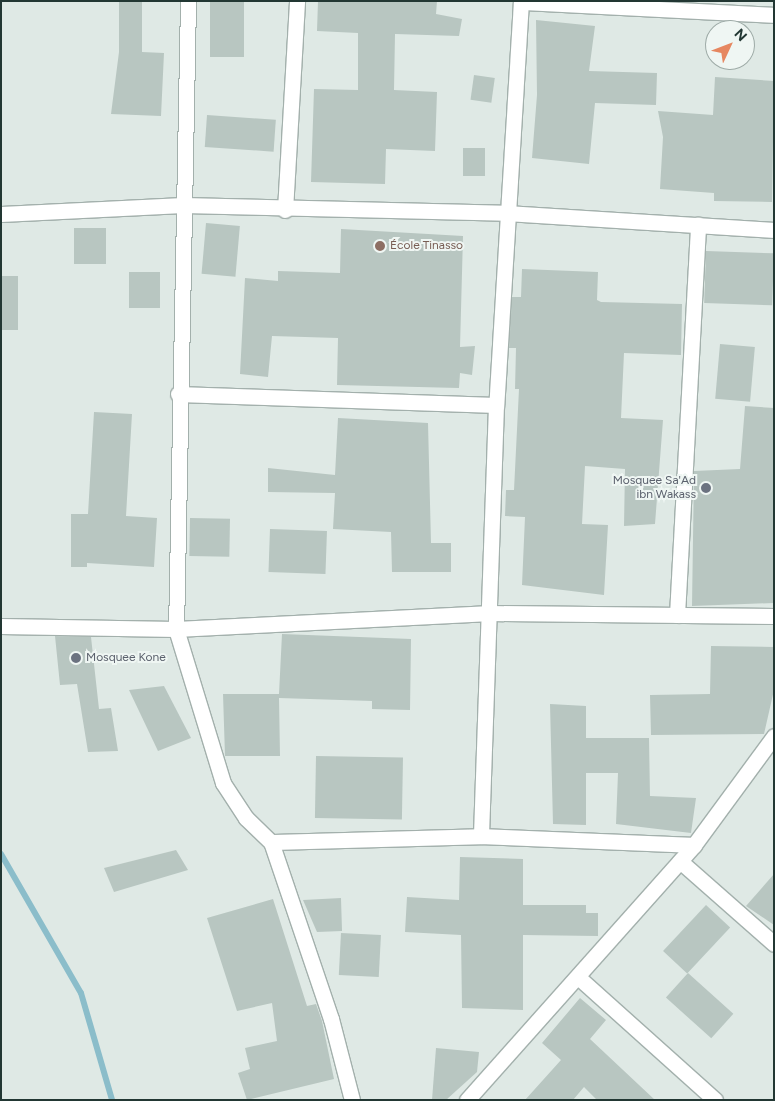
<!DOCTYPE html>
<html>
<head>
<meta charset="utf-8">
<style>
	body { margin:0 }
	#map { position:relative; width:775px; height:1101px; overflow:hidden; background:#dfe9e5; font-family:Figtree,sans-serif }
	div>[style] { position:absolute }
	[style*='--x'] { left:calc(var(--x)*1px); top:calc(var(--y)*1px); width:calc(var(--w)*1px); rotate:calc(var(--a)*1deg) }
	.stream>* { height:6px; margin:-3px; padding:0 3px; transform-origin:3px; border-radius:3px; background:#8bbdca }
	.building>* { inset:0; background:#b8c6c1; transform-origin:0 0 }
	.roads { filter:drop-shadow(1px 0 #a3b0ac) drop-shadow(-1px 0 #a3b0ac) drop-shadow(0 1px #a3b0ac) drop-shadow(0 -1px #a3b0ac) }
	.minor>* { height:15px; margin:-7.5px; padding:0 7.5px; transform-origin:7.5px; border-radius:7.5px; background:#fff }
	.dots>* { width:14px; height:14px; translate:-50% -50%; box-sizing:border-box; border:2px solid #eff6f3; border-radius:50% }
	span { translate:-50% -50%; white-space:nowrap; text-align:center; line-height:1.15; -webkit-text-stroke:4px #eff6f3; paint-order:stroke }
	.education-label { font-size:12px; color:#785e54 }
	.left { translate:0 -50%; text-align:left }
	.worship-label { font-size:12px; color:#5b616d }
	.right { translate:-100% -50%; text-align:right }
	.frame { position:absolute; inset:0; border:2px solid #223733; pointer-events:none }
	.north { position:absolute; left:705px; top:20px; width:50px; height:50px; box-sizing:border-box; background:#eff6f3; border:1px solid #9daaa6; border-radius:50%; rotate:47deg; font-size:14px; font-weight:700; line-height:20px; text-align:center; color:#223733 }
	.north::after { content:''; display:block; margin:auto; width:18px; height:22px; background:#e68760; clip-path:polygon(50% 0,100% 100%,50% 72%,0 100%) }
</style>
</head>
<body>
<div id="map">
	<div class="stream">
		<i style="--x:1;--y:854;--w:160;--a:60.1"></i>
		<i style="--x:81;--y:993;--w:111;--a:73.8"></i>
	</div>
	<div class="building">
		<i style="clip-path:polygon(119px 1px,142px 1px,142px 52px,164px 53px,161px 116px,111px 114px,119px 52px)"></i>
		<i style="left:210px;top:1px;width:34px;height:56px"></i>
		<i style="clip-path:polygon(318px 1px,437px 1px,436px 14px,462px 19px,459px 36px,395px 34px,394px 90px,437px 92px,435px 151px,386px 149px,385px 184px,311px 182px,314px 89px,358px 90px,358px 33px,317px 31px)"></i>
		<i style="clip-path:polygon(536px 20px,595px 26px,589px 71px,657px 73px,656px 105px,595px 103px,589px 164px,532px 158px,537px 95px)"></i>
		<i style="left:474px;top:75px;width:21px;height:25px;rotate:8deg"></i>
		<i style="clip-path:polygon(715px 77px,774px 81px,772px 202px,714px 201px,714px 193px,660px 189px,663px 137px,658px 111px,713px 115px)"></i>
		<i style="left:207px;top:115px;width:69px;height:32px;rotate:4deg"></i>
		<i style="left:463px;top:148px;width:22px;height:28px"></i>
		<i style="left:206px;top:223px;width:34px;height:51px;rotate:5deg"></i>
		<i style="left:106px;top:228px;width:36px;height:32px;rotate:90deg"></i>
		<i style="clip-path:polygon(341px 229px,463px 236px,460px 347px,475px 346px,472px 375px,460px 373px,459px 388px,337px 385px,338px 338px,272px 336px,268px 377px,240px 374px,245px 278px,278px 281px,278px 271px,340px 273px)"></i>
		<i style="left:706px;top:251px;width:68px;height:52px;rotate:2deg"></i>
		<i style="clip-path:polygon(522px 269px,598px 272px,597px 300px,601px 302px,682px 304px,681px 355px,624px 353px,621px 418px,663px 420px,655px 524px,624px 526px,625px 469px,585px 466px,582px 524px,608px 525px,604px 595px,522px 585px,525px 517px,505px 516px,506px 490px,514px 490px,519px 389px,515px 389px,516px 348px,509px 348px,512px 297px,521px 297px)"></i>
		<i style="left:129px;top:272px;width:31px;height:36px"></i>
		<i style="left:1px;top:276px;width:17px;height:54px"></i>
		<i style="left:720px;top:344px;width:35px;height:55px;rotate:5deg"></i>
		<i style="clip-path:polygon(745px 406px,774px 408px,774px 603px,692px 606px,694px 471px,740px 469px)"></i>
		<i style="clip-path:polygon(94px 412px,132px 414px,126px 516px,157px 518px,154px 567px,87px 563px,87px 567px,71px 567px,71px 514px,88px 514px)"></i>
		<i style="clip-path:polygon(338px 418px,428px 423px,431px 543px,451px 543px,451px 572px,392px 572px,391px 532px,333px 529px,335px 493px,268px 492px,268px 468px,335px 475px)"></i>
		<i style="left:190px;top:518px;width:40px;height:38px;rotate:1deg"></i>
		<i style="left:270px;top:529px;width:57px;height:43px;rotate:2deg"></i>
		<i style="clip-path:polygon(282px 634px,411px 639px,410px 710px,372px 709px,372px 701px,279px 698px,280px 756px,225px 756px,223px 694px,279px 694px)"></i>
		<i style="clip-path:polygon(55px 636px,91px 637px,99px 709px,111px 708px,118px 751px,88px 752px,77px 684px,60px 685px)"></i>
		<i style="clip-path:polygon(711px 646px,774px 647px,774px 690px,764px 734px,651px 735px,650px 695px,710px 694px)"></i>
		<i style="clip-path:polygon(164px 686px,191px 738px,158px 751px,129px 690px)"></i>
		<i style="clip-path:polygon(550px 704px,586px 706px,586px 738px,649px 738px,650px 796px,696px 798px,691px 833px,616px 824px,618px 773px,586px 773px,586px 825px,553px 824px)"></i>
		<i style="left:316px;top:756px;width:87px;height:62px;rotate:1deg"></i>
		<i style="clip-path:polygon(176px 850px,188px 870px,114px 892px,104px 868px)"></i>
		<i style="clip-path:polygon(460px 857px,523px 859px,523px 905px,586px 905px,586px 913px,598px 913px,598px 936px,523px 935px,523px 1010px,462px 1008px,461px 935px,405px 932px,407px 897px,459px 900px)"></i>
		<i style="clip-path:polygon(774px 874px,774px 925px,746px 906px)"></i>
		<i style="clip-path:polygon(341px 898px,342px 931px,317px 932px,303px 900px)"></i>
		<i style="clip-path:polygon(273px 899px,307px 1006px,316px 1004px,322px 1021px,334px 1079px,247px 1100px,238px 1073px,250px 1069px,245px 1048px,277px 1041px,272px 1003px,237px 1011px,207px 918px)"></i>
		<i style="left:706px;top:905px;width:33px;height:63px;rotate:43deg"></i>
		<i style="left:341px;top:933px;width:40px;height:42px;rotate:3deg"></i>
		<i style="left:688px;top:973px;width:61px;height:33px;rotate:42deg"></i>
		<i style="clip-path:polygon(580px 998px,606px 1020px,590px 1039px,655px 1100px,597px 1100px,584px 1087px,573px 1100px,525px 1100px,561px 1060px,542px 1043px)"></i>
		<i style="clip-path:polygon(436px 1048px,479px 1052px,477px 1072px,446px 1100px,432px 1100px)"></i>
	</div>
	<div class="roads">
		<div class="minor">
			<i style="--x:188;--y:1;--w:628;--a:91.09"></i>
			<i style="--x:176;--y:629;--w:161;--a:73"></i>
			<i style="--x:223;--y:783;--w:42;--a:56.7"></i>
			<i style="--x:246;--y:818;--w:35;--a:44"></i>
			<i style="--x:521;--y:1;--w:405;--a:93.5"></i>
			<i style="--x:496;--y:405;--w:431;--a:92"></i>
			<i style="--x:481;--y:836;--w:213;--a:2.4"></i>
			<i style="--x:521;--y:2;--w:253;--a:2.9"></i>
			<i style="--x:285;--y:210;--w:209;--a:-86.7"></i>
			<i style="--x:1;--y:214;--w:182;--a:-2.8"></i>
			<i style="--x:183;--y:205;--w:323;--a:1.4"></i>
			<i style="--x:506;--y:213;--w:269;--a:3.6"></i>
			<i style="--x:178;--y:394;--w:318;--a:2"></i>
			<i style="--x:677;--y:615;--w:391;--a:-86.9"></i>
			<i style="--x:1;--y:626;--w:175;--a:1"></i>
			<i style="--x:176;--y:629;--w:315;--a:-2.9"></i>
			<i style="--x:491;--y:613;--w:283;--a:0.6"></i>
			<i style="--x:680;--y:861;--w:125;--a:41.4"></i>
			<i style="--x:578;--y:977;--w:184;--a:41.9"></i>
			<i style="--x:352;--y:1100;--w:84;--a:-104.5"></i>
			<i style="--x:331;--y:1019;--w:187;--a:-108.7"></i>
			<i style="--x:271;--y:842;--w:210;--a:-1.6"></i>
			<i style="--x:467;--y:1100;--w:341;--a:-48.3"></i>
			<i style="--x:694;--y:845;--w:135;--a:-53.7"></i>
		</div>
	</div>
	<div class="dots">
		<i style="left:380px;top:246px;background:#8d6e63"></i>
		<i style="left:706px;top:488px;background:#6b7280"></i>
		<i style="left:76px;top:658px;background:#6b7280"></i>
	</div>
	<div class="education-label">
		<span class="left" style="left:390px;top:246px">École Tinasso</span>
	</div>
	<div class="worship-label">
		<span class="right" style="left:696px;top:488px">Mosquee Sa'Ad<br>ibn Wakass</span>
		<span class="left" style="left:86px;top:658px">Mosquee Kone</span>
	</div>
	<div class="frame"></div>
	<div class="north">N</div>
</div>
</body>
</html>
